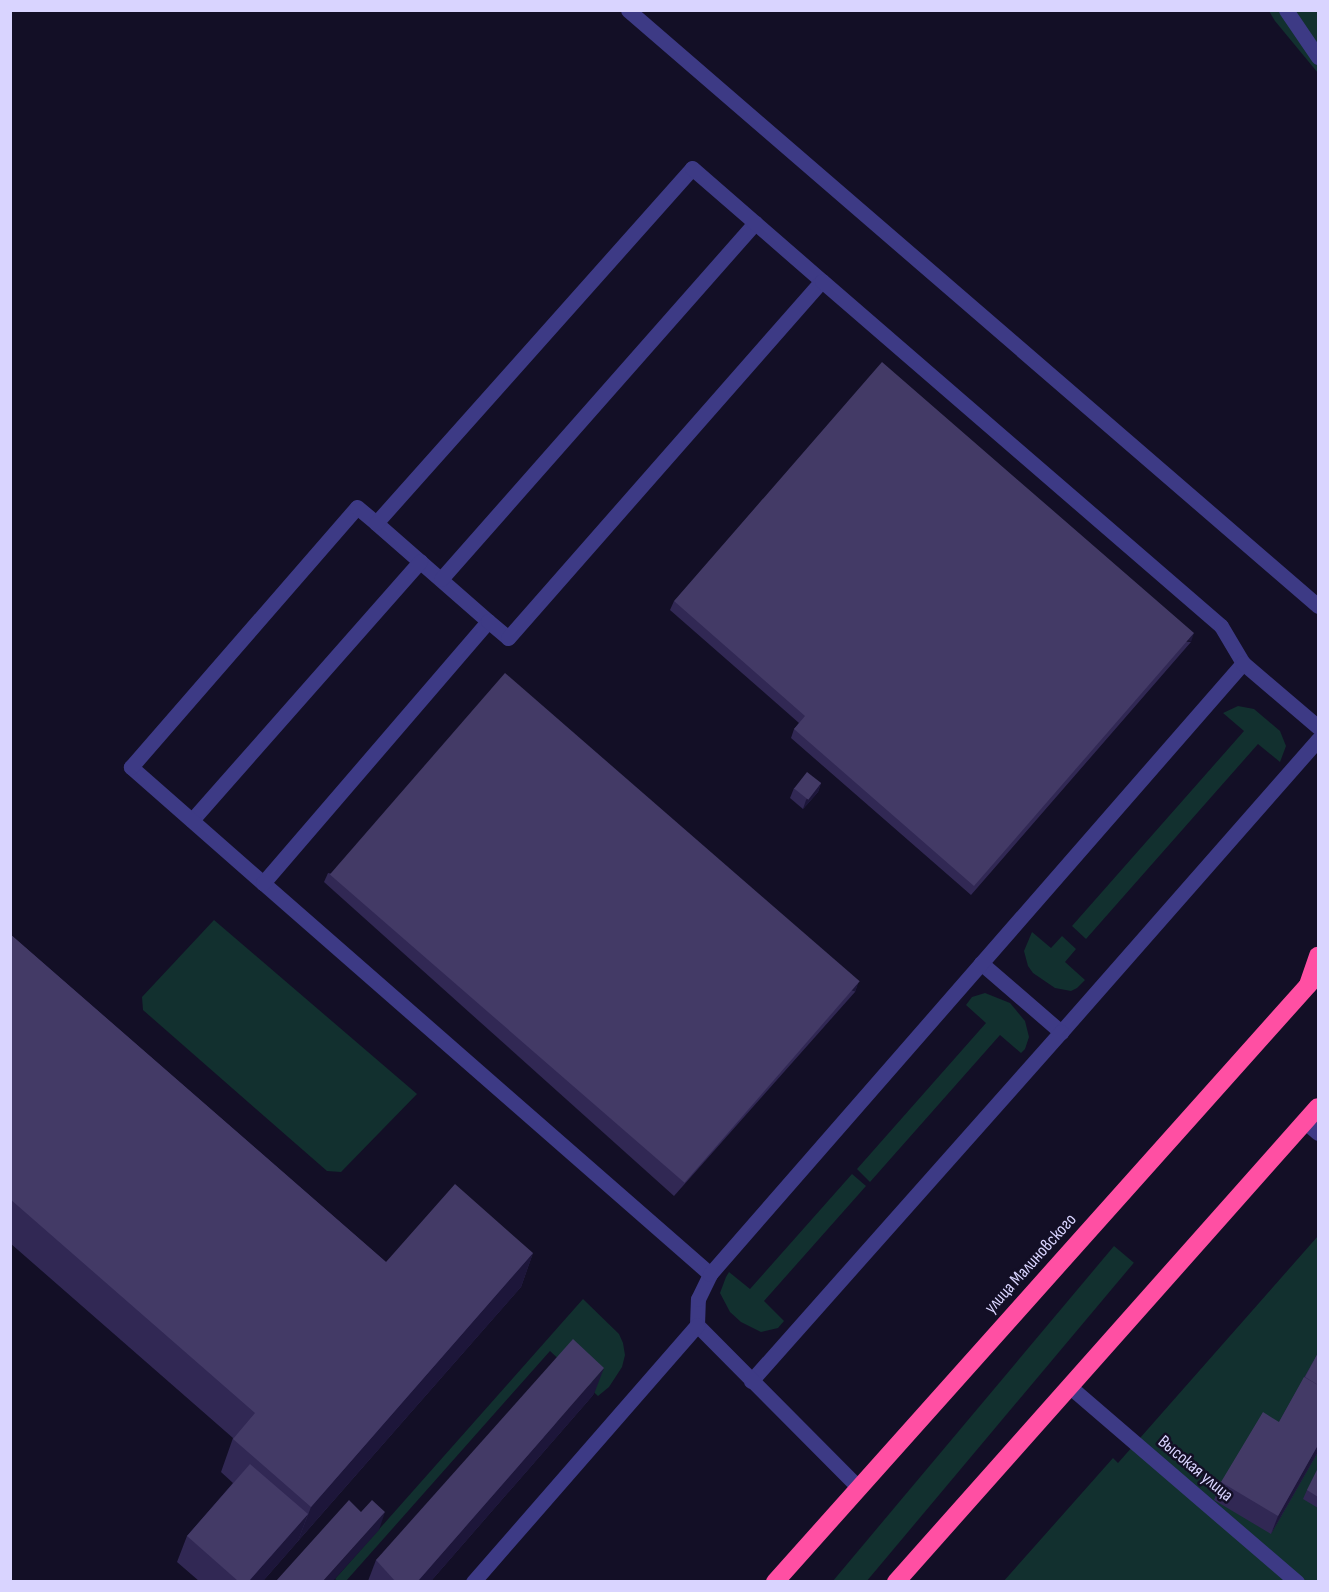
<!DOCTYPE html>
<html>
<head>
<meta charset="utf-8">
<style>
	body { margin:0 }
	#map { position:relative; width:1329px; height:1592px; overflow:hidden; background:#130f26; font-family:"Sofia Sans Condensed",sans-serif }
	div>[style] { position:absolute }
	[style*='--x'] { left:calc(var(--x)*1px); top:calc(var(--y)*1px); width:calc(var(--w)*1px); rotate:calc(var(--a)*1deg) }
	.green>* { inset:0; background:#12302f; transform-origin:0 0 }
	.minor>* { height:15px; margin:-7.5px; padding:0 7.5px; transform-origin:7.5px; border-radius:7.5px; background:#3d3a85 }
	.highway>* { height:18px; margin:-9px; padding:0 9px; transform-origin:9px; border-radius:9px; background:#ff4fa3 }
	.wall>* { inset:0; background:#312854 }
	.shaded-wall>* { inset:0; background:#1d163a; transform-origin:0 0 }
	.building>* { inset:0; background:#433a66; transform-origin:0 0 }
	span { translate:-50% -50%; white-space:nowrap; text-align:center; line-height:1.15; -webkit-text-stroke:5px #130f26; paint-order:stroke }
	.street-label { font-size:18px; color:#d9d4ff }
	.frame { position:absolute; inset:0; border:12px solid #d9d4ff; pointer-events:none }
</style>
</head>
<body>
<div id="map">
	<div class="green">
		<i style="clip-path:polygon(1269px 11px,1318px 11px,1318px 73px,1275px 21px)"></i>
		<i style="clip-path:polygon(1238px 706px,1254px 709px,1280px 731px,1286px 746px,1280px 762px,1258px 744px,1086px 939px,1072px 926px,1244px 731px,1223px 713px)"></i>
		<i style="clip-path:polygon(214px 920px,417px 1094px,341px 1172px,327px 1171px,143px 1010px,142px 997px)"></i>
		<i style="clip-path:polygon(1032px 932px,1051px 948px,1062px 936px,1076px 949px,1065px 962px,1085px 980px,1077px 988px,1071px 991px,1055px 988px,1033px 973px,1028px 966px,1024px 951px)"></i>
		<i style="clip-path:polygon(985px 993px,1010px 1003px,1025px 1021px,1029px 1037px,1025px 1049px,1021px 1053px,1000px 1035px,870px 1182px,857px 1169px,986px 1023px,966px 1005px,972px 997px)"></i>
		<i style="clip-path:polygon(852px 1174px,866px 1186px,764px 1301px,784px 1321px,778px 1328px,761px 1332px,741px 1322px,730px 1312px,720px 1293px,726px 1277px,729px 1272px,750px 1289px)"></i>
		<i style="clip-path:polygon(1318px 1236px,1318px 1581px,1003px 1582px,1113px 1458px,1118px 1463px)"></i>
		<i style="left:1114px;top:1246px;width:26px;height:446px;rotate:40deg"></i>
		<i style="clip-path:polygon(583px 1299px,619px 1334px,623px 1343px,625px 1355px,622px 1367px,609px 1387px,598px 1396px,550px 1351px,346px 1581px,338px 1581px,335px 1579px)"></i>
	</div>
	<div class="minor">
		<i style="--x:628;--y:10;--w:912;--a:40.82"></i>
		<i style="--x:1286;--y:10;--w:57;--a:55.8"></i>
		<i style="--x:376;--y:523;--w:149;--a:41.2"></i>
		<i style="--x:441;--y:579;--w:475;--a:-48.6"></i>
		<i style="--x:192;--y:820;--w:345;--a:-48.6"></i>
		<i style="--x:263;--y:883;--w:176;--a:-138.7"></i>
		<i style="--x:131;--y:767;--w:344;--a:-49"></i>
		<i style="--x:357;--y:507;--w:25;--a:40"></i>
		<i style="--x:376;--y:523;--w:475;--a:-48.3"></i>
		<i style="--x:692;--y:168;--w:172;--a:41"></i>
		<i style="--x:981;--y:963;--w:106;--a:40.8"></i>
		<i style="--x:1061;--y:1032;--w:390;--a:-48.7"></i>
		<i style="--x:1305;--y:1122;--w:17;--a:40"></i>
		<i style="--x:710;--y:1274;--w:594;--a:-138.82"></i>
		<i style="--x:263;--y:883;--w:345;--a:-49.3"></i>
		<i style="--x:488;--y:621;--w:26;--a:40"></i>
		<i style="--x:508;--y:638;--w:475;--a:-48.7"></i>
		<i style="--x:822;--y:281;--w:527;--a:40.85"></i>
		<i style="--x:1221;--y:626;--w:43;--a:59.3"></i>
		<i style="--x:751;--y:1381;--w:467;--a:-48.4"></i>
		<i style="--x:1069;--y:1386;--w:301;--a:40.7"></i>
		<i style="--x:858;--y:1487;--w:228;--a:-134.8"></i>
		<i style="--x:697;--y:1325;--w:26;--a:-88"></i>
		<i style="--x:698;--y:1299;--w:28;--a:-64"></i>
		<i style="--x:710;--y:1274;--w:811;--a:-48.9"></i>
		<i style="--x:1243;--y:663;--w:99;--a:40.5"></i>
		<i style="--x:473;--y:1582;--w:341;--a:-48.9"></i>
	</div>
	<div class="highway">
		<i style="--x:1308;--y:985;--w:31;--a:-71"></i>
		<i style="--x:775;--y:1582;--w:815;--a:-48.23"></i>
		<i style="--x:896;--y:1582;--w:635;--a:-48.38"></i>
	</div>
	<div class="wall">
		<i style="clip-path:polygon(674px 601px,1191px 642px,971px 895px,791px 738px,794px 729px,799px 723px,670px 610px)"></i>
		<i style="clip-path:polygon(821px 783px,818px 792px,803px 809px,790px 798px,794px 788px)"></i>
		<i style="clip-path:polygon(328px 873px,858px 983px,855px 992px,674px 1196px,324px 882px)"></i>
		<i style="clip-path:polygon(10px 934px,386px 1262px,533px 1253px,521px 1287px,263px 1581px,199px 1581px,177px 1562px,187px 1536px,233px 1483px,221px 1472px,233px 1438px,10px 1243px)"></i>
		<i style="clip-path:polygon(1318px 1353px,1318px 1452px,1271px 1534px,1214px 1500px,1221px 1482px,1279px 1422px)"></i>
		<i style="clip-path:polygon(594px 1394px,431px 1581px,368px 1581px,376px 1560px)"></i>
		<i style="clip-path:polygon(1318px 1468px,1318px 1508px,1303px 1499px,1307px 1490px)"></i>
	</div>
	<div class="shaded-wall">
		<i style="left:1194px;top:633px;width:9px;height:335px;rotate:108deg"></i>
		<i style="clip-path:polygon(821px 783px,818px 792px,803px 809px,806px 800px)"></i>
		<i style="left:858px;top:983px;width:9px;height:273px;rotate:108deg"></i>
		<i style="clip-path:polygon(533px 1253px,521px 1287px,298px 1541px,311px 1507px)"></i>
		<i style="clip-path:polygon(604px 1368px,594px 1394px,431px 1581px,418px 1581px)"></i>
		<i style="clip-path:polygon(1318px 1445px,1318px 1452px,1271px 1534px,1278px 1516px)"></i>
		<i style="clip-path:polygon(385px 1512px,379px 1530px,333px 1581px,323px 1581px)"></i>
		<i style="clip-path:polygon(308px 1514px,298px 1541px,263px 1581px,249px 1581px)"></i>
	</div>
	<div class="building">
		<i style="clip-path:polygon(882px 362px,1194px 633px,974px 886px,794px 729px,805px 716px,674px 601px)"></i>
		<i style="left:505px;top:673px;width:470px;height:267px;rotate:41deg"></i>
		<i style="left:807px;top:772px;width:18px;height:21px;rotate:38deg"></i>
		<i style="clip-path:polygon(10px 934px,386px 1262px,455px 1184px,533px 1253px,311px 1507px,233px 1439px,255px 1413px,10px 1199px)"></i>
		<i style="clip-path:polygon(573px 1339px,604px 1368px,418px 1581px,395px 1581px,376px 1560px)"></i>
		<i style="clip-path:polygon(1318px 1353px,1318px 1385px,1305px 1377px)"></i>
		<i style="clip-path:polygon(1304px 1377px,1318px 1385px,1318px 1445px,1278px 1516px,1221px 1482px,1263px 1412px,1279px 1422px)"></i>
		<i style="clip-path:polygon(250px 1464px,308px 1514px,249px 1581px,238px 1581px,187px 1536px)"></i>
		<i style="clip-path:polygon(1318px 1468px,1318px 1497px,1307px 1490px)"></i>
		<i style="clip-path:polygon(349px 1500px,361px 1512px,372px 1500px,385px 1512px,323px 1581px,276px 1581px)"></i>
	</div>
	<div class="street-label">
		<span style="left:1031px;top:1264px;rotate:-48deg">улица Малиновского</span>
		<span style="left:1195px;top:1469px;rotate:40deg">Высокая улица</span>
	</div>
	<div class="frame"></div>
</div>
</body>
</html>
